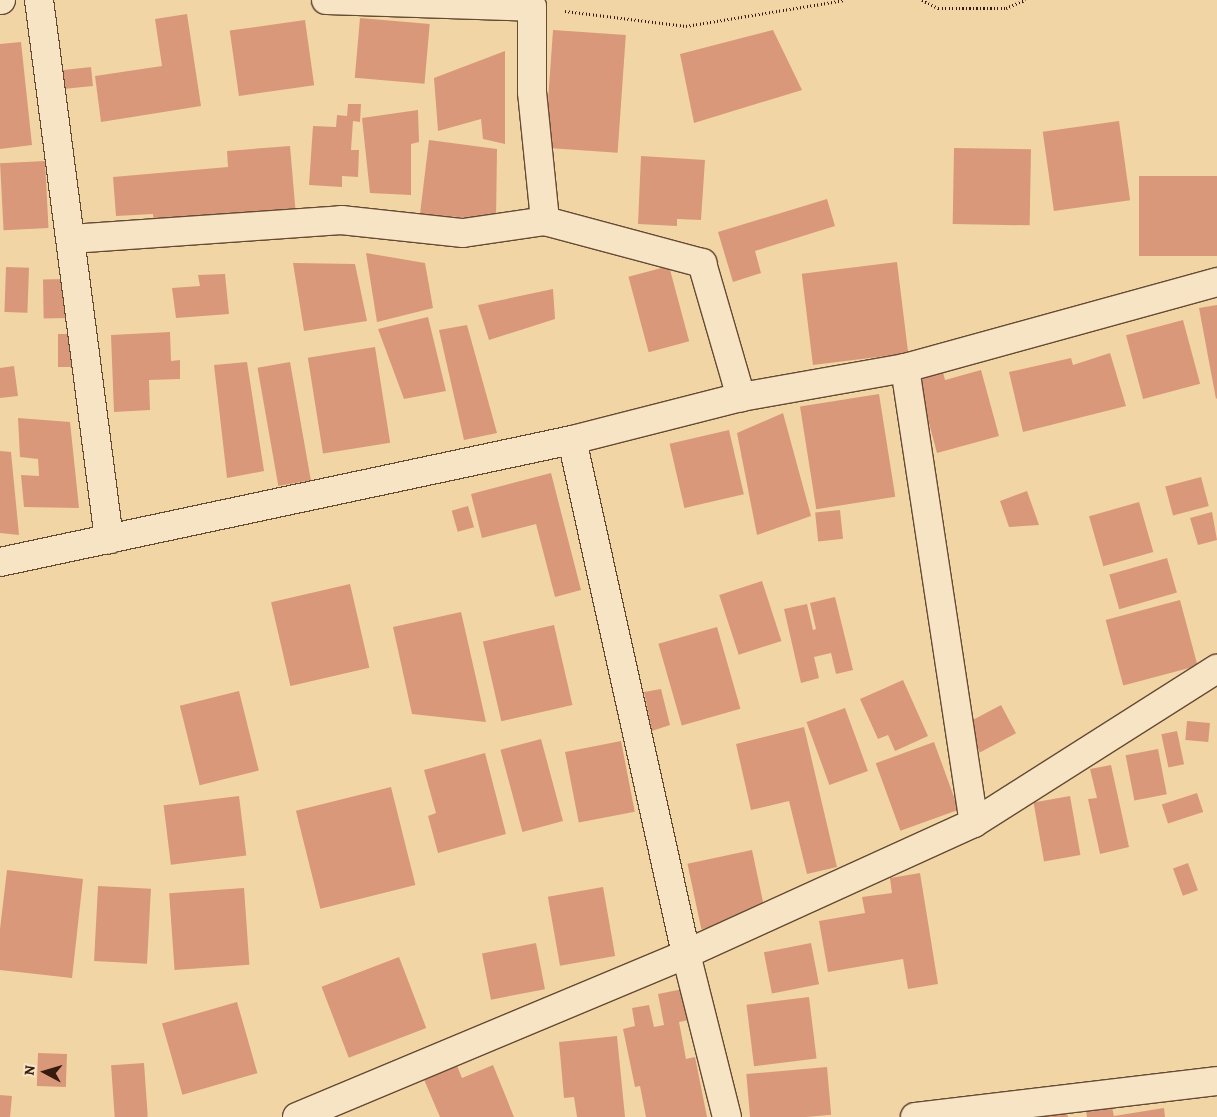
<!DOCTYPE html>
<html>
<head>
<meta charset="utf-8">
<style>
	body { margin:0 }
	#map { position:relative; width:1217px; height:1117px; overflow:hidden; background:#f2d5a5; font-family:Alegreya,serif }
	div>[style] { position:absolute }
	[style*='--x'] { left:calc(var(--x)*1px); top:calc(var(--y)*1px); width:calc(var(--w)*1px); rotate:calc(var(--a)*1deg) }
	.building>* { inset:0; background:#da987a; transform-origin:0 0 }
	.path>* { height:3px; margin-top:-1.5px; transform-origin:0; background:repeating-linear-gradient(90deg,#361c0f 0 1px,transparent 0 3.5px) }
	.roads { filter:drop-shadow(1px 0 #654a34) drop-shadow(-1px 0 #654a34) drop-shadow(0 1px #654a34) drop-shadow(0 -1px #654a34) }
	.minor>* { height:28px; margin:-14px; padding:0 14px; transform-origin:14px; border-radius:14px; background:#f7e4c4 }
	span { translate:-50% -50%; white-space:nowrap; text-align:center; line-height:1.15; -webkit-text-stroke:5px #f7e4c4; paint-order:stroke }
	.north { position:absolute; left:20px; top:1047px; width:50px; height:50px; -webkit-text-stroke:4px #f7e4c4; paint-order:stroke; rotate:276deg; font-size:14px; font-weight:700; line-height:20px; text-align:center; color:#361c0f }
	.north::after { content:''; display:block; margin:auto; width:18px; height:22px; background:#361c0f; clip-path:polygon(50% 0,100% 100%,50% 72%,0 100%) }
</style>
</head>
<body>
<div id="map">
	<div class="building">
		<i style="clip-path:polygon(187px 14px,201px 106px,101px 122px,95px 76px,162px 66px,155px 19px)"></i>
		<i style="left:360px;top:18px;width:70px;height:60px;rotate:5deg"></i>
		<i style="left:305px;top:20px;width:66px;height:76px;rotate:82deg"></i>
		<i style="left:553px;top:30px;width:73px;height:118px;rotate:4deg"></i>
		<i style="clip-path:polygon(773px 30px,802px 90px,694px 123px,680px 54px)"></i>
		<i style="clip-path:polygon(21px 42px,32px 145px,0 149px,0 44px)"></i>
		<i style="clip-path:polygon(505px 51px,505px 144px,483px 139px,481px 119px,438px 131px,434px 78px)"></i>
		<i style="left:91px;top:67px;width:19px;height:30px;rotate:84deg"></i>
		<i style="clip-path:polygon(348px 104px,361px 104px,360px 122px,353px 121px,351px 150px,359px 150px,358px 177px,342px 176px,342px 187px,309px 185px,313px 126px,336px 127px,337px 115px,347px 116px)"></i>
		<i style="clip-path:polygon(418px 110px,419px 142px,411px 144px,411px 195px,370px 193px,362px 118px)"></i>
		<i style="left:1119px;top:121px;width:80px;height:77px;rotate:82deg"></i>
		<i style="clip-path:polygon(429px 140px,497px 149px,496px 220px,420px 214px)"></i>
		<i style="clip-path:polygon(290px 146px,296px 216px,154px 227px,153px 214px,116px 216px,113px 177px,228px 167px,227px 151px)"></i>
		<i style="left:954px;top:148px;width:77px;height:76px;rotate:1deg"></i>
		<i style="clip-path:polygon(641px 156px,705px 160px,701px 220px,677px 219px,677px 226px,638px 224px)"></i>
		<i style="left:45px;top:161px;width:67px;height:45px;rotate:87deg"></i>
		<i style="left:1217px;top:176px;width:80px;height:78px;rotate:90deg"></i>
		<i style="clip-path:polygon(827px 199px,835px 226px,755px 251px,761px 273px,733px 282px,718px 232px)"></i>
		<i style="clip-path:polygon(366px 253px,425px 263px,433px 308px,377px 322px)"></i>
		<i style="left:897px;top:262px;width:92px;height:96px;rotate:83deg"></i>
		<i style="clip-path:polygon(293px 263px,355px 264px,367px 321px,304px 331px)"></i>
		<i style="left:669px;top:266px;width:78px;height:42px;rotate:75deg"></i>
		<i style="left:6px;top:267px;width:23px;height:45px;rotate:2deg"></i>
		<i style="clip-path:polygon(225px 274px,229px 314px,176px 318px,172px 288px,200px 286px,198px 275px)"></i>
		<i style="left:68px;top:279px;width:39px;height:25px;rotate:89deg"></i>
		<i style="clip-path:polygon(553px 289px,555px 319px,489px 340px,478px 305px)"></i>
		<i style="clip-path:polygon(1217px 305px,1217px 398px,1216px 399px,1199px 308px)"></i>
		<i style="clip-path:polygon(428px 317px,446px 391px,404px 399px,378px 329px)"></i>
		<i style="left:1183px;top:320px;width:66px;height:59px;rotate:75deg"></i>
		<i style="clip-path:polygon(467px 325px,497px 433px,464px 440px,439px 330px)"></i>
		<i style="clip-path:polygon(170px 332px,171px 361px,180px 360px,180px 379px,149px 380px,150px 410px,114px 412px,111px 335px)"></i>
		<i style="left:73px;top:334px;width:33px;height:15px;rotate:90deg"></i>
		<i style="left:375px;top:347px;width:97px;height:68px;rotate:81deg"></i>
		<i style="clip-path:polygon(1110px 353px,1126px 406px,1023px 432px,1009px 372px,1071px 358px,1073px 365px)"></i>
		<i style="clip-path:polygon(247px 362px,264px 471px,227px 478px,214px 365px)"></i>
		<i style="left:290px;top:362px;width:120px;height:33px;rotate:80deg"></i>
		<i style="clip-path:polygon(14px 366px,18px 396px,0 398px,0 368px)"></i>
		<i style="clip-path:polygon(981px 370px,999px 436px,937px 453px,917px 379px,943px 372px,945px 380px)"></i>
		<i style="left:879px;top:394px;width:104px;height:80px;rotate:81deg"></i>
		<i style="clip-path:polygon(783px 413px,811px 516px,757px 535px,737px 433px)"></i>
		<i style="clip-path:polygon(18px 418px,70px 422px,79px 508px,24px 507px,21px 475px,39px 476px,38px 459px,20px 457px)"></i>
		<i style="left:729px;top:430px;width:66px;height:61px;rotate:77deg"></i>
		<i style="clip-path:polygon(0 451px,11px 452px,19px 535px,0 533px)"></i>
		<i style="clip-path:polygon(551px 473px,581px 590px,555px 597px,536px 524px,482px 538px,471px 494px)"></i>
		<i style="left:1201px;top:477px;width:30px;height:37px;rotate:75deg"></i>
		<i style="clip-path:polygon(1027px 491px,1039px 525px,1009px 527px,1000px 501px)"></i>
		<i style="left:1139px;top:502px;width:52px;height:52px;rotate:74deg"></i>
		<i style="left:468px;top:506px;width:22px;height:17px;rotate:74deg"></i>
		<i style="left:840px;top:510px;width:29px;height:25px;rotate:84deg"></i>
		<i style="clip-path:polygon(1212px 512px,1217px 540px,1198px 545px,1190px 518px)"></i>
		<i style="left:1167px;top:558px;width:36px;height:60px;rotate:74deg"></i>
		<i style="left:762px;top:581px;width:63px;height:45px;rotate:72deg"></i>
		<i style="left:350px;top:584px;width:86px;height:81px;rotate:77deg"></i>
		<i style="clip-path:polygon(835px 597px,853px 670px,836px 674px,831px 653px,814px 657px,819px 678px,801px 683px,784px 609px,807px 604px,813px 630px,816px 629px,810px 603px)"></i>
		<i style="left:1180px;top:600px;width:68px;height:77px;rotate:75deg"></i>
		<i style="clip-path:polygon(461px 612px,486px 722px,412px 714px,393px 627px)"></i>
		<i style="left:554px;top:625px;width:82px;height:73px;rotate:77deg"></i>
		<i style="left:717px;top:627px;width:85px;height:61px;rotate:74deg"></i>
		<i style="clip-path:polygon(903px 680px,928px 736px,895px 751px,888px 735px,878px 739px,860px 699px)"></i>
		<i style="clip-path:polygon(661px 689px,670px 725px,652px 731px,644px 692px)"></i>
		<i style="left:239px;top:691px;width:82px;height:61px;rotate:76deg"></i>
		<i style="left:1001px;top:705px;width:32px;height:41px;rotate:62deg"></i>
		<i style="left:845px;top:708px;width:67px;height:41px;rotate:70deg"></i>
		<i style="left:1187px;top:721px;width:23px;height:19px;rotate:5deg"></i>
		<i style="clip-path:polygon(804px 727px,837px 867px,807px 874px,789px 801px,751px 810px,736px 744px)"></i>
		<i style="left:1177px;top:731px;width:34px;height:16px;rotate:78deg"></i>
		<i style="left:541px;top:739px;width:85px;height:42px;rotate:75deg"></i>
		<i style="left:621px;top:741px;width:72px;height:57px;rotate:79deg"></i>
		<i style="left:934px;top:742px;width:72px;height:62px;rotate:70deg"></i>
		<i style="left:1158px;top:749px;width:46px;height:33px;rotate:79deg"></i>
		<i style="clip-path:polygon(485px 753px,506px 834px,438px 853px,428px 816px,436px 813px,424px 770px)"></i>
		<i style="clip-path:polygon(1111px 765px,1129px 847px,1100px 854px,1088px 799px,1097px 798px,1090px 769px)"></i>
		<i style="left:391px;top:787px;width:101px;height:98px;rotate:76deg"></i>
		<i style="left:1197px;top:793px;width:20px;height:37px;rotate:72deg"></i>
		<i style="left:239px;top:796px;width:60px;height:76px;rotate:83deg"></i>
		<i style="left:1070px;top:796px;width:60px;height:37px;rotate:80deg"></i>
		<i style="left:752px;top:850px;width:67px;height:66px;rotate:78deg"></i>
		<i style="left:1188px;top:863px;width:29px;height:16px;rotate:70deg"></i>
		<i style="clip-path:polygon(7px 870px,83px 879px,72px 978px,0 970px,0 929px)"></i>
		<i style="clip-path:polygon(920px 873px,938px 984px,908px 989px,903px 959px,828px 972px,819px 921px,865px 913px,862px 897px,892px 893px,890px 878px)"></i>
		<i style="left:98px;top:886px;width:53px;height:75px;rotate:3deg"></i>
		<i style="left:603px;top:887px;width:70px;height:56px;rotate:80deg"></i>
		<i style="left:244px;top:888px;width:77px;height:75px;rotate:86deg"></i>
		<i style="left:536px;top:943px;width:47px;height:55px;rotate:79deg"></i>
		<i style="left:811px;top:943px;width:42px;height:48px;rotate:79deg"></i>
		<i style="left:399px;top:957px;width:76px;height:83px;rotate:69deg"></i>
		<i style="clip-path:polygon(683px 989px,689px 1020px,679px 1022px,686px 1059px,695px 1057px,707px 1117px,646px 1117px,640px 1086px,635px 1087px,623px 1029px,635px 1026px,632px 1008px,649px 1005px,654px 1027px,664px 1025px,658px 994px)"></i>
		<i style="left:809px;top:997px;width:62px;height:63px;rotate:83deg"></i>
		<i style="left:237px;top:1002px;width:74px;height:78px;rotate:74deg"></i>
		<i style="clip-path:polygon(617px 1036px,625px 1117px,577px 1117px,574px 1097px,564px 1098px,559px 1042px)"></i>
		<i style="left:38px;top:1053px;width:29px;height:33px;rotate:2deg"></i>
		<i style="clip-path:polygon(455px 1061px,462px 1078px,493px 1065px,514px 1117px,440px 1117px,422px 1075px)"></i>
		<i style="left:144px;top:1063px;width:54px;height:33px;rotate:86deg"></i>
		<i style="left:827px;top:1067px;width:48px;height:81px;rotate:85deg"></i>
		<i style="clip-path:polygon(0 1095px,12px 1096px,10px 1117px,0 1117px)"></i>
		<i style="clip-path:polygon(1111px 1101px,1114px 1117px,1087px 1117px,1085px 1104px)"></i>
		<i style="clip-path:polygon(1066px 1108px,1068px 1117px,1026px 1117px)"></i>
		<i style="clip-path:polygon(1164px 1108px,1165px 1117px,1114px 1117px,1114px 1116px)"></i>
	</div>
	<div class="path">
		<i style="--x:922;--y:0;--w:18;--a:27"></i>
		<i style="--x:938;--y:8;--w:68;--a:0"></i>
		<i style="--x:1006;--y:8;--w:21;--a:-23"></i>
		<i style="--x:565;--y:11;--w:122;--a:7.1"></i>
		<i style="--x:686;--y:26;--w:161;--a:-9.3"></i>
	</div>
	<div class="roads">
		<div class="minor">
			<i style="--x:0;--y:0;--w:1;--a:0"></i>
			<i style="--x:39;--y:0;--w:544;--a:82.6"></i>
			<i style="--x:326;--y:0;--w:206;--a:1.9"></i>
			<i style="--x:532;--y:7;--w:85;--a:90"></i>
			<i style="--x:532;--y:92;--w:130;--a:84.2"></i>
			<i style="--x:545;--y:221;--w:163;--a:15"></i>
			<i style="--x:702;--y:263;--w:140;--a:73.8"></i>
			<i style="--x:741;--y:397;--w:167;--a:-10"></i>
			<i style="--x:905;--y:368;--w:460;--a:81.4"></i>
			<i style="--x:71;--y:239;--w:271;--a:-4"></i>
			<i style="--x:341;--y:220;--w:123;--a:6.1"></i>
			<i style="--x:463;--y:233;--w:83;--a:-8.3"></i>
			<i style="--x:905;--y:368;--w:324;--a:-15.4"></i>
			<i style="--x:572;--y:440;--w:174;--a:-14.3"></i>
			<i style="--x:0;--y:562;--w:585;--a:-12.04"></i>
			<i style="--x:572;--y:440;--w:526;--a:77.49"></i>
			<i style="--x:686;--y:954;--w:168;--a:75.9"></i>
			<i style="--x:297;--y:1117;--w:422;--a:-22.7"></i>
			<i style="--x:686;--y:954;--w:316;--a:-24.5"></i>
			<i style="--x:974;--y:823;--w:288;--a:-32.4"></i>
			<i style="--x:915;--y:1117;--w:304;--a:-6.8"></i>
		</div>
	</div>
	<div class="north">N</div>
</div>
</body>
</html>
